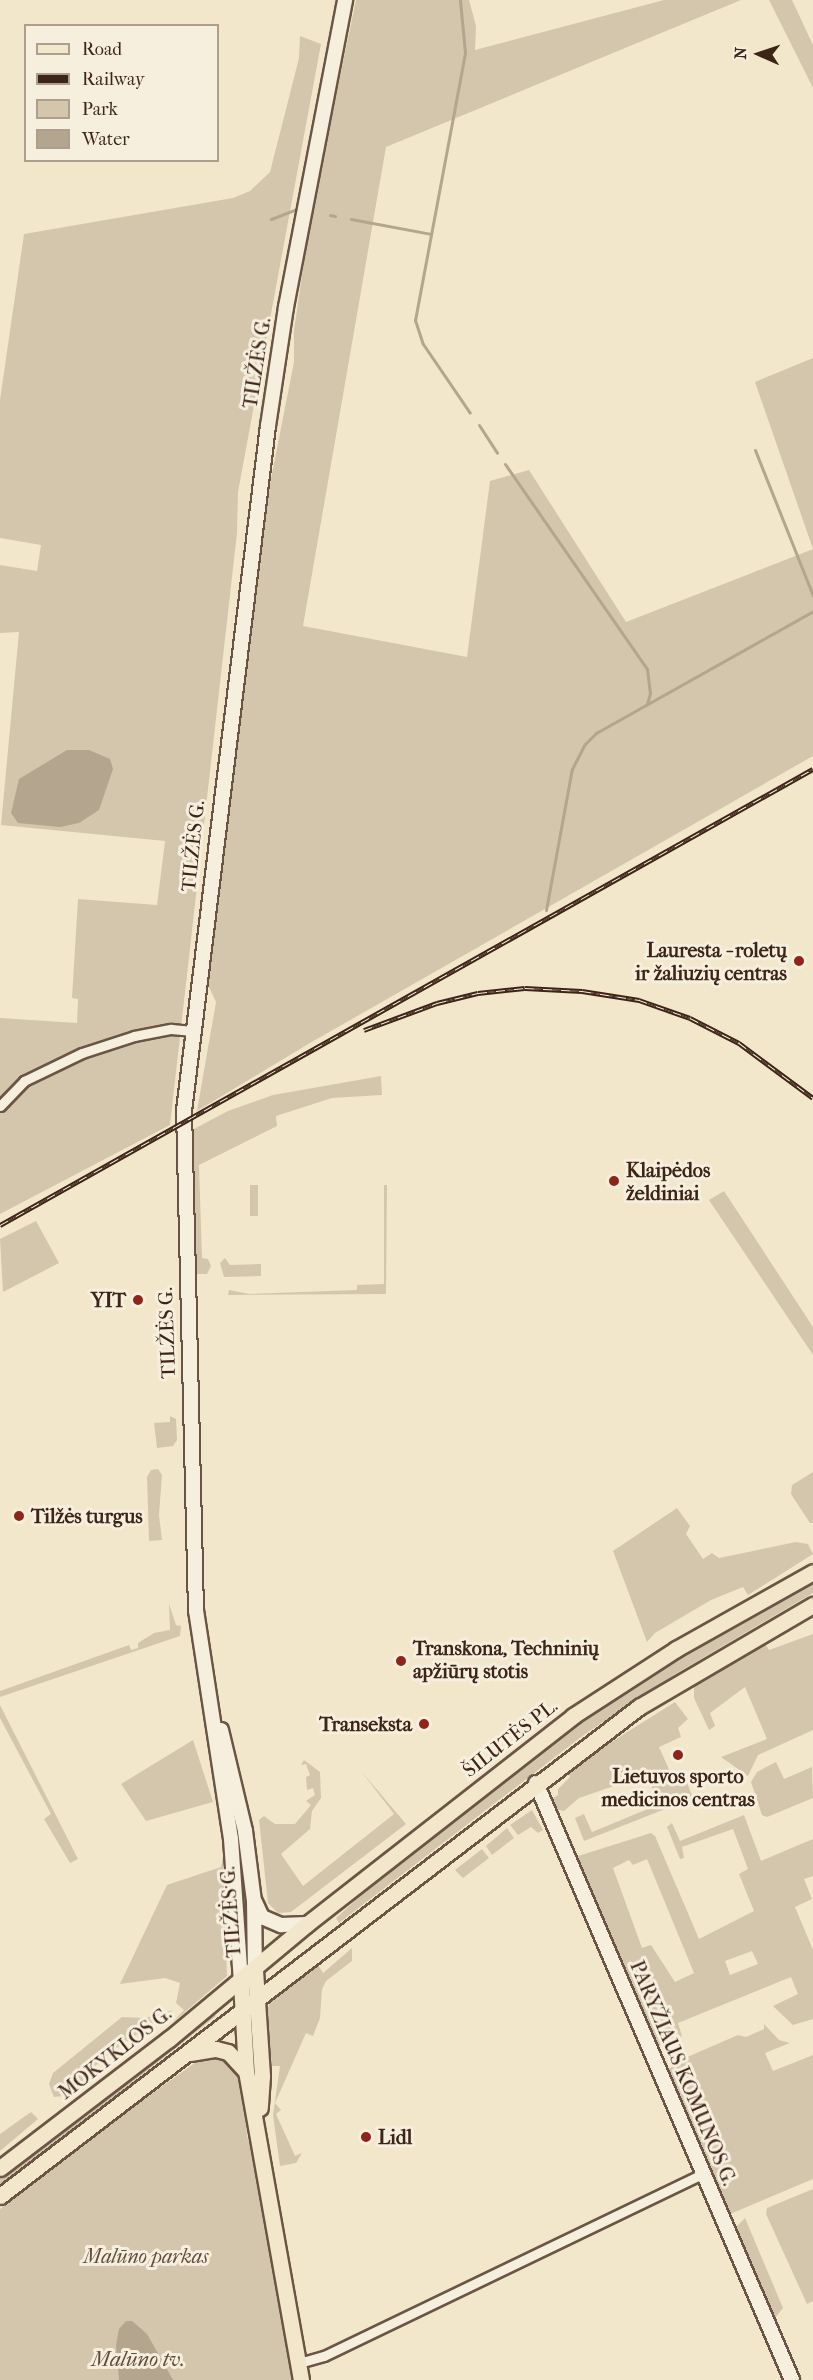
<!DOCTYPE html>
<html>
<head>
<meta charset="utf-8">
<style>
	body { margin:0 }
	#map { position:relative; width:813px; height:2380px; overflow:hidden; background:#f2e7cb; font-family:"IM FELL French Canon",serif }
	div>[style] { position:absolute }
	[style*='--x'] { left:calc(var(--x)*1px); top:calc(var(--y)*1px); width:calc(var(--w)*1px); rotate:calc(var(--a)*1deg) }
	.green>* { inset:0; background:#d3c6ad; transform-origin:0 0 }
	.water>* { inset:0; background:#b4a58e }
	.stream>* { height:3px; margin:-1.5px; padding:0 1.5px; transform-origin:1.5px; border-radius:1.5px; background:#b4a58e }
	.roads { filter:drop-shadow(2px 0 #6a5545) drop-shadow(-2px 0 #6a5545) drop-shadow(0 2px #6a5545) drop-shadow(0 -2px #6a5545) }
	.street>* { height:9px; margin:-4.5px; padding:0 4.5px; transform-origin:4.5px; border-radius:4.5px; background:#f7efdd }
	.secondary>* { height:14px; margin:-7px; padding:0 7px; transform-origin:7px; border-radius:7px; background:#f7efdd }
	.primary>* { height:15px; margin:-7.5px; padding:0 7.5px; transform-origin:7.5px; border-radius:7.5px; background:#f2e7cb }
	.rail>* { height:5px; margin-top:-2.5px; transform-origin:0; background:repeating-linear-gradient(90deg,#f7efdd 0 9px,#3d2418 0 18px); box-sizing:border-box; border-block:2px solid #3d2418 }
	.dots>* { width:16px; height:16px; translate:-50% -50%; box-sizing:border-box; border:3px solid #f7efdd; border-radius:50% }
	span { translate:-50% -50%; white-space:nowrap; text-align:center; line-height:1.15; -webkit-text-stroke:6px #f7efdd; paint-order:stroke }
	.street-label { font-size:20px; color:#3d2418 }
	.poi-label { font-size:20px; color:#3d2418; font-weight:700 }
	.right { translate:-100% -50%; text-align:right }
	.left { translate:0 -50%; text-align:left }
	.park-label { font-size:20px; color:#624c3d; font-style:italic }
	.water-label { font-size:21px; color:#614b3b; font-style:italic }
	.legend { position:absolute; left:24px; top:24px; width:195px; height:138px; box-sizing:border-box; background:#f7efdd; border:2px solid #ad9e8e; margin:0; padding:8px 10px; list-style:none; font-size:18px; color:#3d2418 }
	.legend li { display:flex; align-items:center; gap:12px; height:30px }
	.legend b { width:30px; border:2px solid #ad9e8e }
	.north { position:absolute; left:729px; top:24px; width:60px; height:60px; -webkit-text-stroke:4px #f7efdd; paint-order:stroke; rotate:273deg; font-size:16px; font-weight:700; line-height:24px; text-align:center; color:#3d2418 }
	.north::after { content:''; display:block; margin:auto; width:21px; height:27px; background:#3d2418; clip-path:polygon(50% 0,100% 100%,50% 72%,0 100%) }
</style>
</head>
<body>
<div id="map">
	<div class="green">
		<i style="clip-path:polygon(356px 0,469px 0,476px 26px,475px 50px,664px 0,741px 0,386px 147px,303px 626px,467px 657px,490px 481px,529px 470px,626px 622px,813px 549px,755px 382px,813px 358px,813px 756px,310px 1043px,197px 1111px,216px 1002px,208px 985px,269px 489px,294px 362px,294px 330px,310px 221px)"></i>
		<i style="clip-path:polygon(769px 0,792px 0,813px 45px,813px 88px)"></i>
		<i style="clip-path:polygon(300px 36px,321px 44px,238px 492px,237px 533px,170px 1125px,0 1214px,0 1018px,77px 1023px,78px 999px,72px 998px,78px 899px,157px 905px,165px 841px,1px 825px,19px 632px,0 633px,0 565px,37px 571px,41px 545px,0 538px,0 400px,24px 234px,233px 198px,250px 191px,270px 172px,299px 58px)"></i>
		<i style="clip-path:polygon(381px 1076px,382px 1095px,332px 1098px,276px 1116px,277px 1126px,199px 1165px,202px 1258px,208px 1259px,211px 1266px,207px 1274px,197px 1274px,191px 1213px,192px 1130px,228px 1111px,273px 1095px)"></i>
		<i style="left:250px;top:1185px;width:8px;height:31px"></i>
		<i style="clip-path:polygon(384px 1185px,387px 1185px,386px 1294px,228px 1295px,229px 1290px,249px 1294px,357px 1290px,357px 1285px,384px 1284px)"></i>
		<i style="clip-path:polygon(724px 1191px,813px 1327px,813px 1355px,709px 1200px)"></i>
		<i style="clip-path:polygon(36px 1221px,59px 1263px,3px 1292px,0 1239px)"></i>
		<i style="clip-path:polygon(225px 1258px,230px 1265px,261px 1264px,261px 1276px,224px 1277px,220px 1263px)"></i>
		<i style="clip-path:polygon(170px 1416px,176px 1419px,177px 1440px,173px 1446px,157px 1448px,154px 1423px,170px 1422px)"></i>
		<i style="clip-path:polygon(158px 1469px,162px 1475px,159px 1515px,162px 1540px,149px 1541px,147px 1477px,151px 1470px)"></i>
		<i style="clip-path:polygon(813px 1472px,813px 1523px,810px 1523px,791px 1494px,792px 1485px)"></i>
		<i style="clip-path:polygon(677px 1508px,690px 1526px,686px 1534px,703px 1559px,712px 1553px,719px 1558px,796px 1542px,808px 1544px,813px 1554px,748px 1595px,743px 1587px,711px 1600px,655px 1633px,647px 1642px,613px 1551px)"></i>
		<i style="clip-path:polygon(813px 1578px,813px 1593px,677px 1673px,585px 1734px,339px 1923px,336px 1918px,387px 1872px,574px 1725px,658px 1669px)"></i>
		<i style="clip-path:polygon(169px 1604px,176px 1625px,181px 1626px,180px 1636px,0 1697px,0 1691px,129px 1645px,131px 1650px,138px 1648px,138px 1643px,154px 1633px,170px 1630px)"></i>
		<i style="clip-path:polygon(813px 1634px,813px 1730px,758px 1755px,748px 1776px,721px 1757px,767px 1739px,745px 1687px,710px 1713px,715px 1726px,709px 1730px,694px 1698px,694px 1684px,764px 1642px,769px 1650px)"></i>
		<i style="clip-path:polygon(675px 1702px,688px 1719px,678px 1728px,681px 1737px,659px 1747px,671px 1774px,682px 1770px,693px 1798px,584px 1841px,575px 1818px,584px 1814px,592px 1832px,660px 1804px,646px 1775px,579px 1798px,564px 1811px,555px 1809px,550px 1800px,558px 1795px,558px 1789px,570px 1777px,567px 1770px)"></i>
		<i style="clip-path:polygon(0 1705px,78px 1859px,70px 1863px,44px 1819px,51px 1814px,0 1718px)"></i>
		<i style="clip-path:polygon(193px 1740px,213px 1802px,146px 1821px,121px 1784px)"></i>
		<i style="clip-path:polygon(304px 1760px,320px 1772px,321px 1798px,312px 1811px,310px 1829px,281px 1854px,303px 1886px,394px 1814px,362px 1772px,406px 1824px,291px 1912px,278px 1913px,268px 1903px,259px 1820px,264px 1816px,275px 1824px,295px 1824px,311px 1805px,306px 1801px,315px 1795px,313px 1788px,307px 1790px,306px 1777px,310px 1775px,306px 1764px,301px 1765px)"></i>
		<i style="clip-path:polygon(776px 1762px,784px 1779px,812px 1767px,813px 1798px,767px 1817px,762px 1815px,751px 1782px,757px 1772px)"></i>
		<i style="clip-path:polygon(532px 1810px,543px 1830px,538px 1833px,531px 1827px,518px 1835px,510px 1825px)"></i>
		<i style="clip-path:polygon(evenodd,744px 1815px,761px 1861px,813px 1839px,813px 1876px,804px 1879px,812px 1899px,795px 1907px,813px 1950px,813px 2019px,793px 2025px,773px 2006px,798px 1994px,791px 1977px,678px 2023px,682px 2036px,656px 2047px,575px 1857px,651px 1833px,655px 1836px,699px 1939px,754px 1911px,739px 1874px,748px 1869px,733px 1829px,682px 1847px,684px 1858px,680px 1859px,667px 1827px,672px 1823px,680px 1841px,744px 1815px,647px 1859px,694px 1973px,675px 1982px,651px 1945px,642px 1948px,613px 1868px,629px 1860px,633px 1865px,647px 1859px,744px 1815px,752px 1951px,758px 1964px,730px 1975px,725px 1961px,752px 1951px)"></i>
		<i style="clip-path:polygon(507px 1828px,514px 1838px,492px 1855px,486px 1846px)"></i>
		<i style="clip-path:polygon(482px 1849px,489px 1858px,472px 1871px,463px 1878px,455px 1870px)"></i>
		<i style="clip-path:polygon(223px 1856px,227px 1976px,172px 2023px,184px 2010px,176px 2003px,180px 1983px,165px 1978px,120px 1984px,167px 1885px,221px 1867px)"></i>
		<i style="clip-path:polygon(352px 1948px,352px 1961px,326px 1981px,322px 1989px,320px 2018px,313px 2036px,306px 2033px,275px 2103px,281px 2110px,276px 2114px,295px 2156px,302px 2153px,296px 2163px,280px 2166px,273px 2115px,280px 2066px,272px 2066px,267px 2010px,275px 1993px,317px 1963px,323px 1973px)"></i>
		<i style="clip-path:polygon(173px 2010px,114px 2050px,88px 2072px,93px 2079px,73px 2095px,54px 2097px,49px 2084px,53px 2073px,122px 2017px,145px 2018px)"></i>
		<i style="clip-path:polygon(213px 2011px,216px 2016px,0 2188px,0 2176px)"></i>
		<i style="clip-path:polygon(764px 2024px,779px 2040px,790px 2043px,765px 2053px,773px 2071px,813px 2055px,813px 2179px,730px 2214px,726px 2212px,666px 2071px,685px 2058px,738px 2035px,746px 2037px,764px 2029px)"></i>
		<i style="clip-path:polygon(214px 2054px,237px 2064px,243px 2084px,247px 2136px,256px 2162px,294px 2380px,0 2380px,0 2209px,118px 2118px,196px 2062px)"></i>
		<i style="clip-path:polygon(31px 2112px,38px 2119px,0 2151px,0 2134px)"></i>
		<i style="clip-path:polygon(813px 2189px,813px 2301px,807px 2304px,766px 2214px,767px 2208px)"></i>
		<i style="clip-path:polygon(745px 2218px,783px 2308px,775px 2318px,734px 2229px)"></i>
	</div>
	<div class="water">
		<i style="clip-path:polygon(67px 750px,89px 750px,110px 759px,113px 769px,99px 810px,79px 823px,60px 827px,18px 823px,11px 813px,19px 779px)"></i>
		<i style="clip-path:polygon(126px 2321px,132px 2321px,147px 2334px,173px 2380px,119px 2380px,116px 2345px,119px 2329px)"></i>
	</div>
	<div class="stream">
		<i style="--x:460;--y:0;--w:53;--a:84.6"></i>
		<i style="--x:465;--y:53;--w:272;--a:100.6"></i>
		<i style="--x:415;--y:320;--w:25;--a:72"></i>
		<i style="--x:423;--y:344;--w:83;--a:55.7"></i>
		<i style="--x:330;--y:215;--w:5;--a:11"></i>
		<i style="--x:271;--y:219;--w:28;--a:-21"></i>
		<i style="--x:351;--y:219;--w:81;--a:10.6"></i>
		<i style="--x:479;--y:425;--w:33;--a:57"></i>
		<i style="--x:755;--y:450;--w:157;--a:68.3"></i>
		<i style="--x:505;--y:464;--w:249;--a:55.3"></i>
		<i style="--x:647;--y:669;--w:24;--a:83"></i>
		<i style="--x:650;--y:693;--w:11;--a:105"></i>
		<i style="--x:546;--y:910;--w:143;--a:-79.6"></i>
		<i style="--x:572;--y:769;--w:28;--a:-63"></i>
		<i style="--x:585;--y:744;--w:16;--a:-45"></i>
		<i style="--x:596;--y:733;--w:249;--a:-29.3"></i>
	</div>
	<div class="roads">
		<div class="street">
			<i style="--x:0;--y:1106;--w:35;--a:-46"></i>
			<i style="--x:24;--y:1081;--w:64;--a:-25.8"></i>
			<i style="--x:82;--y:1053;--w:55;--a:-18.1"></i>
			<i style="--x:134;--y:1036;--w:38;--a:-11"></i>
			<i style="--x:171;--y:1029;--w:22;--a:5"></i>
			<i style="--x:299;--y:2363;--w:26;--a:-16"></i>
			<i style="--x:324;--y:2356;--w:422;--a:-25.7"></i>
		</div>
		<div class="secondary">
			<i style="--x:221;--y:1730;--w:104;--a:76.6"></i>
			<i style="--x:245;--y:1831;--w:71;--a:82.7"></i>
			<i style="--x:254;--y:1901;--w:69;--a:89.2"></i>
			<i style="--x:536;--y:1783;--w:650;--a:66.79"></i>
			<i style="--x:255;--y:1902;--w:17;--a:65"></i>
			<i style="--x:262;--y:1917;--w:21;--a:23"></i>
			<i style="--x:281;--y:1925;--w:26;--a:-2"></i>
			<i style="--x:241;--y:1982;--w:143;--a:-94"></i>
			<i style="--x:231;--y:1839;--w:231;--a:-98.7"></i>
			<i style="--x:196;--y:1611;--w:500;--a:-91.37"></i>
			<i style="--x:184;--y:1111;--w:690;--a:-83.01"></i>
			<i style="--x:268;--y:426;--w:120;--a:-81.4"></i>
			<i style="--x:286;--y:307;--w:313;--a:-79.1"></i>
		</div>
		<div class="primary">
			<i style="--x:255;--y:1970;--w:106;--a:86.2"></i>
			<i style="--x:262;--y:2076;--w:32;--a:94"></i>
			<i style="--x:241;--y:1982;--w:89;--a:86.8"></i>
			<i style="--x:246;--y:2071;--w:314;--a:79.9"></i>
			<i style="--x:190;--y:2053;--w:26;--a:-9"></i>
			<i style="--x:216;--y:2049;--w:12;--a:14"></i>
			<i style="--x:228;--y:2052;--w:26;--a:47"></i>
			<i style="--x:0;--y:2168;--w:213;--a:-37.4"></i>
			<i style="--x:169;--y:2039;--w:180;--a:-39.8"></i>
			<i style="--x:307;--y:1924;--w:338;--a:-38"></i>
			<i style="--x:573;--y:1716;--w:123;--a:-33"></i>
			<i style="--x:676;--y:1649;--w:157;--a:-29.3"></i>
			<i style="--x:0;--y:2196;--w:805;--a:-37.43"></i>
			<i style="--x:639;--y:1707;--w:202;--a:-30.4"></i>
		</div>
	</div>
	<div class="rail">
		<i style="--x:364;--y:1030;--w:78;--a:-20.3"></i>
		<i style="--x:437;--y:1003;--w:42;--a:-13.7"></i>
		<i style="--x:478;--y:993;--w:47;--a:-6.1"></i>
		<i style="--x:525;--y:988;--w:57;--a:3"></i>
		<i style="--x:582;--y:991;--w:58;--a:9"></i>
		<i style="--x:639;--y:1000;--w:54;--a:19.4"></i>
		<i style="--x:690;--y:1018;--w:55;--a:27"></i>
		<i style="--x:739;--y:1043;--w:92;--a:36.6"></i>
		<i style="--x:0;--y:1225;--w:932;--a:-29.29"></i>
	</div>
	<div class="dots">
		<i style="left:799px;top:961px;background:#8f2418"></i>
		<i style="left:614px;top:1181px;background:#8f2418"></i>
		<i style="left:138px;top:1300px;background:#8f2418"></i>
		<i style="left:19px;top:1516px;background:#8f2418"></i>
		<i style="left:401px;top:1661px;background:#8f2418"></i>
		<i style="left:424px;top:1724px;background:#8f2418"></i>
		<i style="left:678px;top:1755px;background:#8f2418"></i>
		<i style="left:366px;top:2137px;background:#8f2418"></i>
	</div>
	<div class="street-label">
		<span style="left:257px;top:363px;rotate:-81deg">TILŽĖS G.</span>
		<span style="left:193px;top:846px;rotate:-84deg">TILŽĖS G.</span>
		<span style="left:167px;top:1333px;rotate:-92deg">TILŽĖS G.</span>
		<span style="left:510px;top:1738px;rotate:-38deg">ŠILUTĖS PL.</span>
		<span style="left:231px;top:1912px;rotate:-94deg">TILŽĖS G.</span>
		<span style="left:115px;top:2053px;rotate:-38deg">MOKYKLOS G.</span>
		<span style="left:683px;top:2073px;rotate:67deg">PARYŽIAUS KOMUNOS G.</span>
	</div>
	<div class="poi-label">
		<span class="right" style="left:787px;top:962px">Lauresta - roletų<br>ir žaliuzių centras</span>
		<span class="left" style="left:626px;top:1182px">Klaipėdos<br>želdiniai</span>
		<span class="right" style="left:126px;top:1300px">YIT</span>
		<span class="left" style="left:31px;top:1516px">Tilžės turgus</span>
		<span class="left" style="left:413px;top:1660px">Transkona, Techninių<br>apžiūrų stotis</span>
		<span class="right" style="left:412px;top:1724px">Transeksta</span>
		<span style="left:678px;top:1788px">Lietuvos sporto<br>medicinos centras</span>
		<span class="left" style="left:378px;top:2137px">Lidl</span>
	</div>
	<div class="park-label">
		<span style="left:146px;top:2256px">Malūno parkas</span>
	</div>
	<div class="water-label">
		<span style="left:138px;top:2359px">Malūno tv.</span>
	</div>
	<ul class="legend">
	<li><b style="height:8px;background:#f2e7cb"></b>Road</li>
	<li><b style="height:8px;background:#3d2418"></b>Railway</li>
	<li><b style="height:16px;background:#d3c6ad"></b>Park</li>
	<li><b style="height:16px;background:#b4a58e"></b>Water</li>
	</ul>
	<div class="north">N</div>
</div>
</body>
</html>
